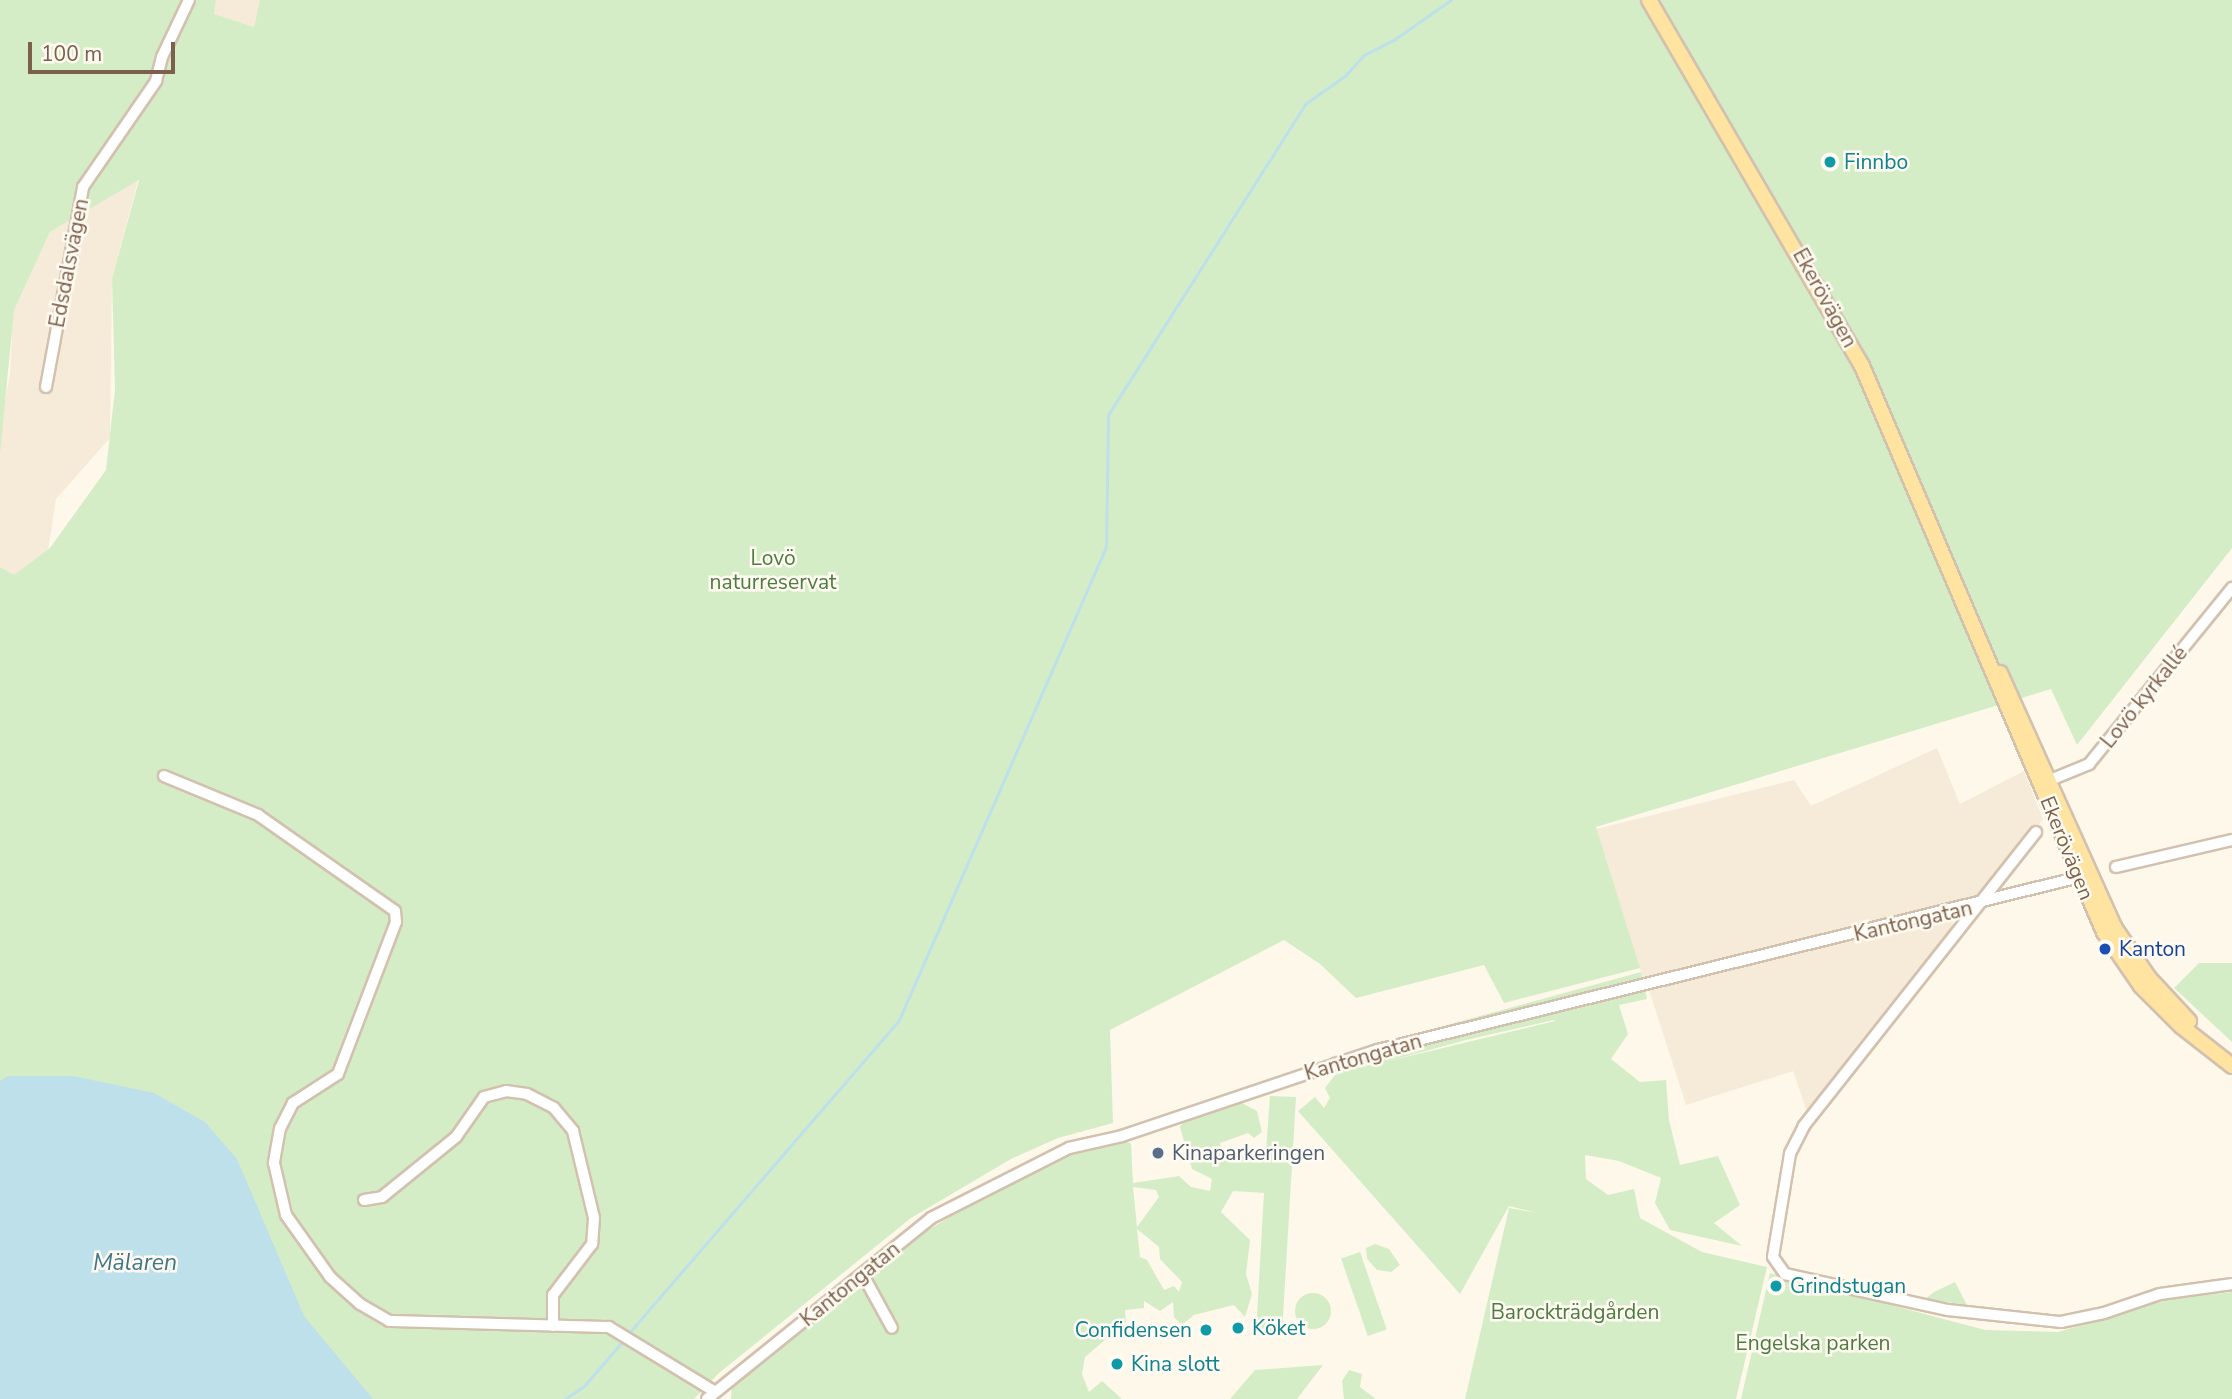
<!DOCTYPE html>
<html>
<head>
<meta charset="utf-8">
<style>
	body { margin:0 }
	#map { position:relative; width:2232px; height:1399px; overflow:hidden; background:#fef8eb; font-family:"Nunito Sans",sans-serif }
	div>[style] { position:absolute }
	[style*='--x'] { left:calc(var(--x)*1px); top:calc(var(--y)*1px); width:calc(var(--w)*1px); rotate:calc(var(--a)*1deg) }
	.residential>* { inset:0; background:#f6ebd8 }
	.green>* { inset:0; background:#d4edc7; transform-origin:0 0 }
	.round { border-radius:50% }
	.water>* { inset:0; background:#bde0ea }
	.stream>* { height:2.5px; margin:-1.25px; padding:0 1.25px; transform-origin:1.25px; border-radius:1.25px; background:#bde0ea }
	.roads { filter:drop-shadow(2px 0 #d2c1ae) drop-shadow(-2px 0 #d2c1ae) drop-shadow(0 2px #d2c1ae) drop-shadow(0 -2px #d2c1ae) }
	.minor>* { height:10px; margin:-5px; padding:0 5px; transform-origin:5px; border-radius:5px; background:#fff }
	.major>* { height:14px; margin:-7px; padding:0 7px; transform-origin:7px; border-radius:7px; background:#ffe3a1 }
	.dots>* { width:19px; height:19px; translate:-50% -50%; box-sizing:border-box; border:4px solid #fffbf2; border-radius:50% }
	span { translate:-50% -50%; white-space:nowrap; text-align:center; line-height:1.15; -webkit-text-stroke:5px #fffbf2; paint-order:stroke }
	.culture-label { font-size:21px; color:#0d838f }
	.left { translate:0 -50%; text-align:left }
	.right { translate:-100% -50%; text-align:right }
	.street-label { font-size:21px; color:#7c604b }
	.park-label { font-size:21px; color:#4c7c3f }
	.transit-label { font-size:21px; color:#164399 }
	.service-label { font-size:21px; color:#4e5e75 }
	.water-label { font-size:23px; color:#3f7788; font-style:italic }
	.scale { position:absolute; left:28px; top:42px; width:147px; height:32px; box-sizing:border-box; border:4px solid #7c604b; border-top:0; padding-left:9px; font-size:21px; line-height:24px; white-space:nowrap; color:#7c604b; -webkit-text-stroke:5px #fffbf2; paint-order:stroke }
</style>
</head>
<body>
<div id="map">
	<div class="residential">
		<i style="clip-path:polygon(216px 0,260px 0,254px 27px,213px 14px)"></i>
		<i style="clip-path:polygon(138px 180px,112px 279px,110px 438px,56px 499px,46px 564px,24px 593px,0 567px,0 427px,10px 374px,13px 311px,50px 232px)"></i>
		<i style="clip-path:polygon(1937px 748px,1960px 804px,2024px 771px,2043px 819px,1976px 900px,1644px 981px,1592px 830px,1794px 780px,1811px 806px)"></i>
		<i style="clip-path:polygon(1952px 914px,1953px 929px,1807px 1112px,1793px 1071px,1686px 1105px,1648px 987px)"></i>
	</div>
	<div class="green">
		<i style="clip-path:polygon(0 0,216px 0,214px 14px,254px 27px,260px 0,2232px 0,2232px 548px,2077px 745px,2051px 689px,1596px 827px,1640px 968px,1504px 1003px,1484px 965px,1356px 998px,1320px 964px,1284px 940px,1110px 1030px,1113px 1123px,1058px 1138px,1011px 1159px,911px 1218px,719px 1373px,694px 1399px,0 1399px,0 567px,14px 575px,50px 548px,106px 470px,115px 389px,112px 279px,139px 180px,50px 232px,14px 310px,0 454px)"></i>
		<i style="clip-path:polygon(2199px 963px,2232px 963px,2232px 1042px,2174px 988px)"></i>
		<i style="clip-path:polygon(evenodd,1641px 972px,1647px 999px,1619px 1005px,1628px 1034px,1611px 1059px,1640px 1082px,1666px 1080px,1669px 1120px,1680px 1165px,1718px 1156px,1740px 1205px,1714px 1223px,1742px 1246px,1670px 1230px,1655px 1203px,1661px 1178px,1619px 1161px,1585px 1155px,1586px 1179px,1608px 1195px,1634px 1189px,1640px 1218px,1702px 1252px,1767px 1267px,1736px 1399px,1465px 1399px,1509px 1208px,1537px 1213px,1509px 1206px,1460px 1294px,1298px 1111px,1315px 1097px,1324px 1108px,1330px 1098px,1325px 1088px,1335px 1075px,1330px 1057px,1641px 972px,1554px 1020px,1555px 1021px,1389px 1061px,1466px 1040px,1554px 1020px)"></i>
		<i style="clip-path:polygon(evenodd,1270px 1096px,1296px 1097px,1282px 1334px,1256px 1332px,1264px 1193px,1233px 1191px,1221px 1212px,1250px 1240px,1246px 1274px,1252px 1294px,1245px 1317px,1234px 1305px,1194px 1315px,1182px 1325px,1174px 1317px,1173px 1302px,1160px 1311px,1144px 1301px,1144px 1308px,1125px 1310px,1126px 1322px,1085px 1357px,1082px 1374px,1089px 1392px,1102px 1381px,1122px 1399px,731px 1399px,732px 1381px,910px 1241px,1016px 1177px,1102px 1139px,1131px 1143px,1133px 1183px,1179px 1176px,1191px 1187px,1210px 1191px,1212px 1179px,1192px 1169px,1180px 1127px,1187px 1116px,1236px 1100px,1257px 1111px,1262px 1132px,1254px 1138px,1248px 1133px,1220px 1143px,1222px 1154px,1241px 1154px,1247px 1160px,1259px 1151px,1266px 1151px,1270px 1096px,1133px 1187px,1156px 1190px,1159px 1197px,1137px 1227px,1133px 1187px,1270px 1096px,1137px 1229px,1159px 1247px,1160px 1259px,1182px 1282px,1179px 1292px,1174px 1286px,1164px 1290px,1147px 1260px,1140px 1257px,1137px 1229px)"></i>
		<i style="clip-path:polygon(1375px 1244px,1389px 1249px,1400px 1265px,1391px 1272px,1377px 1270px,1367px 1259px,1366px 1248px)"></i>
		<i style="left:1360px;top:1252px;width:82px;height:20px;rotate:71deg"></i>
		<i style="clip-path:polygon(1770px 1273px,1985px 1330px,2058px 1332px,2170px 1299px,2232px 1292px,2232px 1399px,1741px 1399px)"></i>
		<i style="clip-path:polygon(1955px 1282px,1967px 1305px,1925px 1299px,1934px 1292px)"></i>
		<i class="round" style="left:1295px;top:1293px;width:36px;height:36px"></i>
		<i style="clip-path:polygon(1323px 1365px,1297px 1399px,1230px 1399px,1255px 1370px)"></i>
		<i style="clip-path:polygon(1349px 1370px,1362px 1374px,1360px 1387px,1376px 1399px,1344px 1399px,1342px 1381px)"></i>
	</div>
	<div class="water">
		<i style="clip-path:polygon(8px 1076px,73px 1076px,154px 1093px,205px 1122px,237px 1159px,304px 1316px,373px 1399px,0 1399px,0 1081px)"></i>
	</div>
	<div class="stream">
		<i style="--x:629;--y:1333;--w:413;--a:-49.2"></i>
		<i style="--x:899;--y:1020;--w:516;--a:-66.36"></i>
		<i style="--x:1106;--y:547;--w:132;--a:-89.1"></i>
		<i style="--x:1108;--y:415;--w:368;--a:-57.6"></i>
		<i style="--x:1305;--y:104;--w:49;--a:-35"></i>
		<i style="--x:1345;--y:76;--w:28;--a:-48"></i>
		<i style="--x:1364;--y:55;--w:35;--a:-27"></i>
		<i style="--x:1395;--y:39;--w:68;--a:-34.9"></i>
		<i style="--x:565;--y:1399;--w:23;--a:-34"></i>
		<i style="--x:584;--y:1386;--w:60;--a:-49.1"></i>
	</div>
	<div class="roads">
		<div class="minor">
			<i style="--x:46;--y:387;--w:203;--a:-79.5"></i>
			<i style="--x:83;--y:187;--w:129;--a:-55.4"></i>
			<i style="--x:156;--y:81;--w:25;--a:-76"></i>
			<i style="--x:162;--y:57;--w:63;--a:-64.7"></i>
			<i style="--x:164;--y:776;--w:102;--a:22.5"></i>
			<i style="--x:258;--y:815;--w:167;--a:35"></i>
			<i style="--x:395;--y:911;--w:11;--a:85"></i>
			<i style="--x:396;--y:922;--w:163;--a:110.9"></i>
			<i style="--x:338;--y:1074;--w:54;--a:147.2"></i>
			<i style="--x:293;--y:1103;--w:28;--a:117"></i>
			<i style="--x:280;--y:1128;--w:36;--a:100"></i>
			<i style="--x:274;--y:1163;--w:53;--a:77"></i>
			<i style="--x:286;--y:1215;--w:76;--a:54.6"></i>
			<i style="--x:330;--y:1277;--w:40;--a:42"></i>
			<i style="--x:360;--y:1304;--w:34;--a:30"></i>
			<i style="--x:389;--y:1321;--w:220;--a:1.6"></i>
			<i style="--x:609;--y:1327;--w:123;--a:31.4"></i>
			<i style="--x:2043;--y:783;--w:50;--a:-22.4"></i>
			<i style="--x:2089;--y:764;--w:227;--a:-50.9"></i>
			<i style="--x:2036;--y:832;--w:375;--a:128.3"></i>
			<i style="--x:1804;--y:1126;--w:31;--a:117"></i>
			<i style="--x:1790;--y:1154;--w:104;--a:99.4"></i>
			<i style="--x:1773;--y:1257;--w:21;--a:55"></i>
			<i style="--x:1785;--y:1274;--w:167;--a:12.5"></i>
			<i style="--x:1948;--y:1310;--w:114;--a:6.1"></i>
			<i style="--x:2061;--y:1322;--w:44;--a:-11.8"></i>
			<i style="--x:2104;--y:1313;--w:59;--a:-18.7"></i>
			<i style="--x:2160;--y:1294;--w:73;--a:-7.9"></i>
			<i style="--x:2116;--y:867;--w:119;--a:-13.1"></i>
			<i style="--x:364;--y:1200;--w:18;--a:-9"></i>
			<i style="--x:382;--y:1197;--w:95;--a:-39"></i>
			<i style="--x:456;--y:1137;--w:49;--a:-55"></i>
			<i style="--x:484;--y:1097;--w:23;--a:-15"></i>
			<i style="--x:506;--y:1091;--w:21;--a:8"></i>
			<i style="--x:527;--y:1094;--w:30;--a:27"></i>
			<i style="--x:554;--y:1108;--w:30;--a:50"></i>
			<i style="--x:573;--y:1131;--w:89;--a:76.4"></i>
			<i style="--x:594;--y:1218;--w:26;--a:94"></i>
			<i style="--x:592;--y:1244;--w:64;--a:127.4"></i>
			<i style="--x:553;--y:1295;--w:31;--a:90"></i>
			<i style="--x:863;--y:1275;--w:60;--a:61.3"></i>
			<i style="--x:707;--y:1399;--w:288;--a:-38.9"></i>
			<i style="--x:931;--y:1218;--w:155;--a:-26.9"></i>
			<i style="--x:1069;--y:1148;--w:54;--a:-12.8"></i>
			<i style="--x:1122;--y:1136;--w:270;--a:-18.6"></i>
			<i style="--x:1378;--y:1050;--w:731;--a:-13.85"></i>
		</div>
		<div class="major">
			<i style="--x:1649;--y:0;--w:423;--a:59.8"></i>
			<i style="--x:1862;--y:366;--w:616;--a:66.85"></i>
			<i style="--x:2104;--y:932;--w:65;--a:55.6"></i>
			<i style="--x:2141;--y:986;--w:57;--a:45"></i>
			<i style="--x:2181;--y:1026;--w:65;--a:38.1"></i>
			<i style="--x:2000;--y:673;--w:278;--a:65.8"></i>
			<i style="--x:2114;--y:927;--w:62;--a:55.5"></i>
			<i style="--x:2149;--y:978;--w:59;--a:47.1"></i>
		</div>
	</div>
	<div class="dots">
		<i style="left:1830px;top:162px;background:#0f9aa8"></i>
		<i style="left:2105px;top:949px;background:#1a4fb4"></i>
		<i style="left:1158px;top:1153px;background:#5c6f8a"></i>
		<i style="left:1776px;top:1286px;background:#0f9aa8"></i>
		<i style="left:1238px;top:1328px;background:#0f9aa8"></i>
		<i style="left:1206px;top:1330px;background:#0f9aa8"></i>
		<i style="left:1117px;top:1364px;background:#0f9aa8"></i>
	</div>
	<div class="culture-label">
		<span class="left" style="left:1844px;top:162px">Finnbo</span>
		<span class="left" style="left:1790px;top:1286px">Grindstugan</span>
		<span class="left" style="left:1252px;top:1328px">Köket</span>
		<span class="right" style="left:1192px;top:1330px">Confidensen</span>
		<span class="left" style="left:1131px;top:1364px">Kina slott</span>
	</div>
	<div class="street-label">
		<span style="left:69px;top:263px;rotate:-79deg">Edsdalsvägen</span>
		<span style="left:1825px;top:298px;rotate:61deg">Ekerövägen</span>
		<span style="left:2144px;top:697px;rotate:-51deg">Lovö kyrkallé</span>
		<span style="left:2067px;top:848px;rotate:68deg">Ekerövägen</span>
		<span style="left:1913px;top:921px;rotate:-13deg">Kantongatan</span>
		<span style="left:1363px;top:1057px;rotate:-16deg">Kantongatan</span>
		<span style="left:850px;top:1284px;rotate:-39deg">Kantongatan</span>
	</div>
	<div class="park-label">
		<span style="left:773px;top:570px">Lovö<br>naturreservat</span>
		<span style="left:1575px;top:1312px">Barockträdgården</span>
		<span style="left:1813px;top:1343px">Engelska parken</span>
	</div>
	<div class="transit-label">
		<span class="left" style="left:2119px;top:949px">Kanton</span>
	</div>
	<div class="service-label">
		<span class="left" style="left:1172px;top:1153px">Kinaparkeringen</span>
	</div>
	<div class="water-label">
		<span style="left:135px;top:1263px">Mälaren</span>
	</div>
	<div class="scale">100 m</div>
</div>
</body>
</html>
